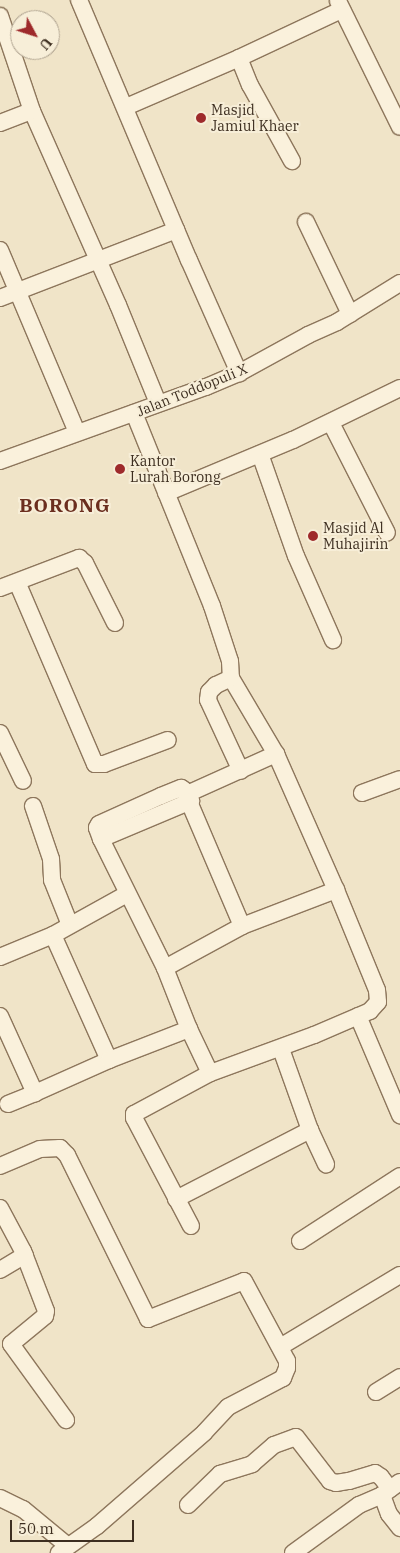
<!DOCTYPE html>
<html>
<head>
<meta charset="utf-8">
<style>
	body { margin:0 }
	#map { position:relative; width:400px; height:1553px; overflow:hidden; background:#f0e4c8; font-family:"IBM Plex Serif",serif }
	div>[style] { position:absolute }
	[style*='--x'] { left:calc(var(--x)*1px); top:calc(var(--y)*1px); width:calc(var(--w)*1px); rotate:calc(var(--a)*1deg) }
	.roads { filter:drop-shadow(1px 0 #8d765c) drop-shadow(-1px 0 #8d765c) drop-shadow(0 1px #8d765c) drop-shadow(0 -1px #8d765c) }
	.minor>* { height:16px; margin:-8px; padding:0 8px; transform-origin:8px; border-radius:8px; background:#faf1dc }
	.dots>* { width:14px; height:14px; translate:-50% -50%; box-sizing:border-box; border:2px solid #f7eed8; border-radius:50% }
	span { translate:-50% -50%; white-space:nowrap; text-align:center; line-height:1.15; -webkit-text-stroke:4px #f7eed8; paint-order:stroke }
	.poi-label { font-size:14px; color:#3d2e20 }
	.left { translate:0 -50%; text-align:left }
	.street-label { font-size:14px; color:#3d2e20 }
	.district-label { font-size:19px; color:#6b2e1e; font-weight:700; letter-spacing:1px }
	.north { position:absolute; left:10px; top:10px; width:50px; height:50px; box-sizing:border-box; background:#f7eed8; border:1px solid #ada18e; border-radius:50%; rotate:130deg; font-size:14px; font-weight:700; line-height:20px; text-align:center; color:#3d2e20 }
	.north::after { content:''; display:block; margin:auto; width:18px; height:22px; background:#9e2a2b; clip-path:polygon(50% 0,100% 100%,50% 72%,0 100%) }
	.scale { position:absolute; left:10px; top:1520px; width:124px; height:22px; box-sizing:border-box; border:2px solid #3d2e20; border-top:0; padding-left:6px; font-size:15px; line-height:18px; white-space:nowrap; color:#3d2e20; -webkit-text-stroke:4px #f7eed8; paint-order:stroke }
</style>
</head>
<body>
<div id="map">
	<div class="roads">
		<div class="minor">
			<i style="--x:79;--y:0;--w:282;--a:67.1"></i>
			<i style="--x:189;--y:260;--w:124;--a:66.1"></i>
			<i style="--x:338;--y:1;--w:140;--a:63.8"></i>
			<i style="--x:0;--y:16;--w:100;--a:71.4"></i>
			<i style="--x:32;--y:111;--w:212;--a:66.1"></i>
			<i style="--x:118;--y:305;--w:106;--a:67.8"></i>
			<i style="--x:239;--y:58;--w:29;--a:68"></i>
			<i style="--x:250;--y:85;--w:87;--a:61.1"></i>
			<i style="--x:126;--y:107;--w:123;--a:-23.4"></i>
			<i style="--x:239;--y:58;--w:113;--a:-25.2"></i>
			<i style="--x:0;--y:123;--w:34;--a:-21"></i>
			<i style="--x:306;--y:222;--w:102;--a:64.4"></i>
			<i style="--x:0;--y:250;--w:198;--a:67.1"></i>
			<i style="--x:0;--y:298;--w:189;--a:-21.1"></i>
			<i style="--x:134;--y:413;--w:208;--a:68"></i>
			<i style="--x:212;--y:606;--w:58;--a:71.9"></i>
			<i style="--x:230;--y:661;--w:17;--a:87"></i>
			<i style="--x:231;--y:678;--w:88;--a:59.4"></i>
			<i style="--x:276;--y:754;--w:149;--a:66.2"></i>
			<i style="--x:336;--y:890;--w:108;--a:67.7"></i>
			<i style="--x:377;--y:990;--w:12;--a:85"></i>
			<i style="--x:378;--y:1002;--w:12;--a:132"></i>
			<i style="--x:370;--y:1011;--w:61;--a:156.8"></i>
			<i style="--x:314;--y:1035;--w:111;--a:159.9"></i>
			<i style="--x:210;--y:1073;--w:49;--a:-115.5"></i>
			<i style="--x:189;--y:1029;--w:66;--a:-111.5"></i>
			<i style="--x:165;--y:968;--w:144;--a:-116.4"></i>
			<i style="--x:101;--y:839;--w:12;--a:-110"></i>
			<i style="--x:97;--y:828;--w:4;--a:-63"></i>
			<i style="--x:99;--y:824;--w:68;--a:-24.3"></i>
			<i style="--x:161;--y:796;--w:22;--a:-22"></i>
			<i style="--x:181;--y:788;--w:4;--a:34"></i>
			<i style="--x:184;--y:790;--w:148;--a:66.9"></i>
			<i style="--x:331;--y:423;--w:123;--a:63"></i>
			<i style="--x:260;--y:454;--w:108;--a:70.6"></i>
			<i style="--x:296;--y:556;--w:92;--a:66.2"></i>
			<i style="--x:0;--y:461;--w:219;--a:-19.8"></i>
			<i style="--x:206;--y:387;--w:36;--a:-23"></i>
			<i style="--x:239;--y:373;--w:79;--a:-28.8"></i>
			<i style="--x:308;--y:335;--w:32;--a:-24"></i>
			<i style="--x:337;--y:322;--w:74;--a:-31.8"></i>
			<i style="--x:166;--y:493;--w:138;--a:-22.7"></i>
			<i style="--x:293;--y:440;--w:119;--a:-25.9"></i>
			<i style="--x:17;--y:582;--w:198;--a:66.8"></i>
			<i style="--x:95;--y:764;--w:9;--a:0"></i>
			<i style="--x:104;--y:764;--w:68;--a:-20.6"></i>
			<i style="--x:0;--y:588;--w:85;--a:-20.8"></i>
			<i style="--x:79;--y:558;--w:8;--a:40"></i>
			<i style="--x:85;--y:563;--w:67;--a:63.4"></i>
			<i style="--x:231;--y:678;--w:17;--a:155"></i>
			<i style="--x:216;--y:685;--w:10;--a:135"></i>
			<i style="--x:209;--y:692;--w:8;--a:97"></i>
			<i style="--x:208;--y:700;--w:78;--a:65.1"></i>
			<i style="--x:0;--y:733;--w:53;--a:64.4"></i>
			<i style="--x:362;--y:793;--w:40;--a:-20.2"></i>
			<i style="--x:187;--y:794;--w:98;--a:-24.2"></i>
			<i style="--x:33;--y:806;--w:56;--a:71.2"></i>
			<i style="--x:51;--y:859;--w:21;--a:87"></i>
			<i style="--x:52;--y:880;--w:48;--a:68.2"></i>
			<i style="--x:101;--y:839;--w:98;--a:-22.9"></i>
			<i style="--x:53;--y:935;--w:137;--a:65.9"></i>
			<i style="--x:0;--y:957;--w:57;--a:-22.5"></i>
			<i style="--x:53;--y:935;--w:85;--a:-29"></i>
			<i style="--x:165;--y:968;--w:88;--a:-28.6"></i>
			<i style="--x:242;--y:926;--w:101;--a:-21"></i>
			<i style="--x:0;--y:1016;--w:85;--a:65.6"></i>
			<i style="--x:35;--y:1093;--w:81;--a:-24"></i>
			<i style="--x:109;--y:1060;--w:86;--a:-21.2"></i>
			<i style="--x:358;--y:1016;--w:108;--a:67"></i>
			<i style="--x:8;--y:1104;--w:29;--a:-22"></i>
			<i style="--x:310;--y:1130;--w:38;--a:65"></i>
			<i style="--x:0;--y:1166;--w:43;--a:-23"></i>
			<i style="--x:40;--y:1149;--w:20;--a:-3"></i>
			<i style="--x:60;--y:1148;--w:10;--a:45"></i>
			<i style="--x:67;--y:1155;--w:183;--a:63.7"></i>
			<i style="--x:148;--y:1319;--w:103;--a:-21.6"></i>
			<i style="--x:244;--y:1281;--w:91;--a:61.7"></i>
			<i style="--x:287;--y:1361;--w:7;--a:90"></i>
			<i style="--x:287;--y:1368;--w:11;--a:112"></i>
			<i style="--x:283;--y:1378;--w:62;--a:152.2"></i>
			<i style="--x:228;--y:1407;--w:35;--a:133"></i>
			<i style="--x:204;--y:1433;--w:142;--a:139"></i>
			<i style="--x:97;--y:1526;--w:47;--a:144.6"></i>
			<i style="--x:176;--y:1199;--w:151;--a:-27.2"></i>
			<i style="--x:310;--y:1130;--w:86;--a:-109.7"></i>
			<i style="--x:0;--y:1208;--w:49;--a:61.9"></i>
			<i style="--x:23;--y:1251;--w:64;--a:69"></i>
			<i style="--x:46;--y:1311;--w:5;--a:101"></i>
			<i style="--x:45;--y:1316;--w:44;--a:140.5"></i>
			<i style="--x:11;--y:1344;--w:94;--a:54.1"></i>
			<i style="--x:191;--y:1226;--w:122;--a:-117.8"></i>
			<i style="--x:134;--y:1118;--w:4;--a:-90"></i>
			<i style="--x:134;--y:1114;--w:86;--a:-28.3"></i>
			<i style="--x:300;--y:1241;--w:119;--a:-33"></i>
			<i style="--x:0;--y:1270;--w:29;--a:-31"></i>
			<i style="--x:280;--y:1347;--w:140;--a:-31"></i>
			<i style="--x:376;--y:1392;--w:28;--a:-32"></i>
			<i style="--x:382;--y:1495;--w:20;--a:70"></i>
			<i style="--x:389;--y:1514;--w:18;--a:52"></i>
			<i style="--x:0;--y:1498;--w:25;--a:26"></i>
			<i style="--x:23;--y:1509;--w:58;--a:39.4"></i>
			<i style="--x:188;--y:1505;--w:45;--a:-44.1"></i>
			<i style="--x:220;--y:1474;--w:34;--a:-17"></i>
			<i style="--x:252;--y:1464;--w:29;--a:-41"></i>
			<i style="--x:274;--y:1445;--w:23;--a:-20"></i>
			<i style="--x:296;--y:1437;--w:56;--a:52.3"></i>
			<i style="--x:330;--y:1481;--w:6;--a:18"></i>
			<i style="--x:336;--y:1483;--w:13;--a:-9"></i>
			<i style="--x:349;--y:1481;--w:27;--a:-17"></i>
			<i style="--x:375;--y:1473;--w:7;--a:34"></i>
			<i style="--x:381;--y:1477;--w:15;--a:53"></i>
			<i style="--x:293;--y:1553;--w:82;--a:-36"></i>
			<i style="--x:359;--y:1505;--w:25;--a:-23"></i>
			<i style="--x:382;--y:1495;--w:22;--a:-36"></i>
		</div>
	</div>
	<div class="dots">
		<i style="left:201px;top:118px;background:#9e2a2b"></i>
		<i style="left:120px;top:469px;background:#9e2a2b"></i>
		<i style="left:313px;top:536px;background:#9e2a2b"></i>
	</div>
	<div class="poi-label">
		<span class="left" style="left:211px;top:118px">Masjid<br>Jamiul Khaer</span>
		<span class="left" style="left:130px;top:469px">Kantor<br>Lurah Borong</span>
		<span class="left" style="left:323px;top:536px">Masjid Al<br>Muhajirin</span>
	</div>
	<div class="street-label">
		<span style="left:192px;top:390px;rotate:-22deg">Jalan Toddopuli X</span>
	</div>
	<div class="district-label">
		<span style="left:65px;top:506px">BORONG</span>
	</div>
	<div class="north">U</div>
	<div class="scale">50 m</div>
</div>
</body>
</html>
